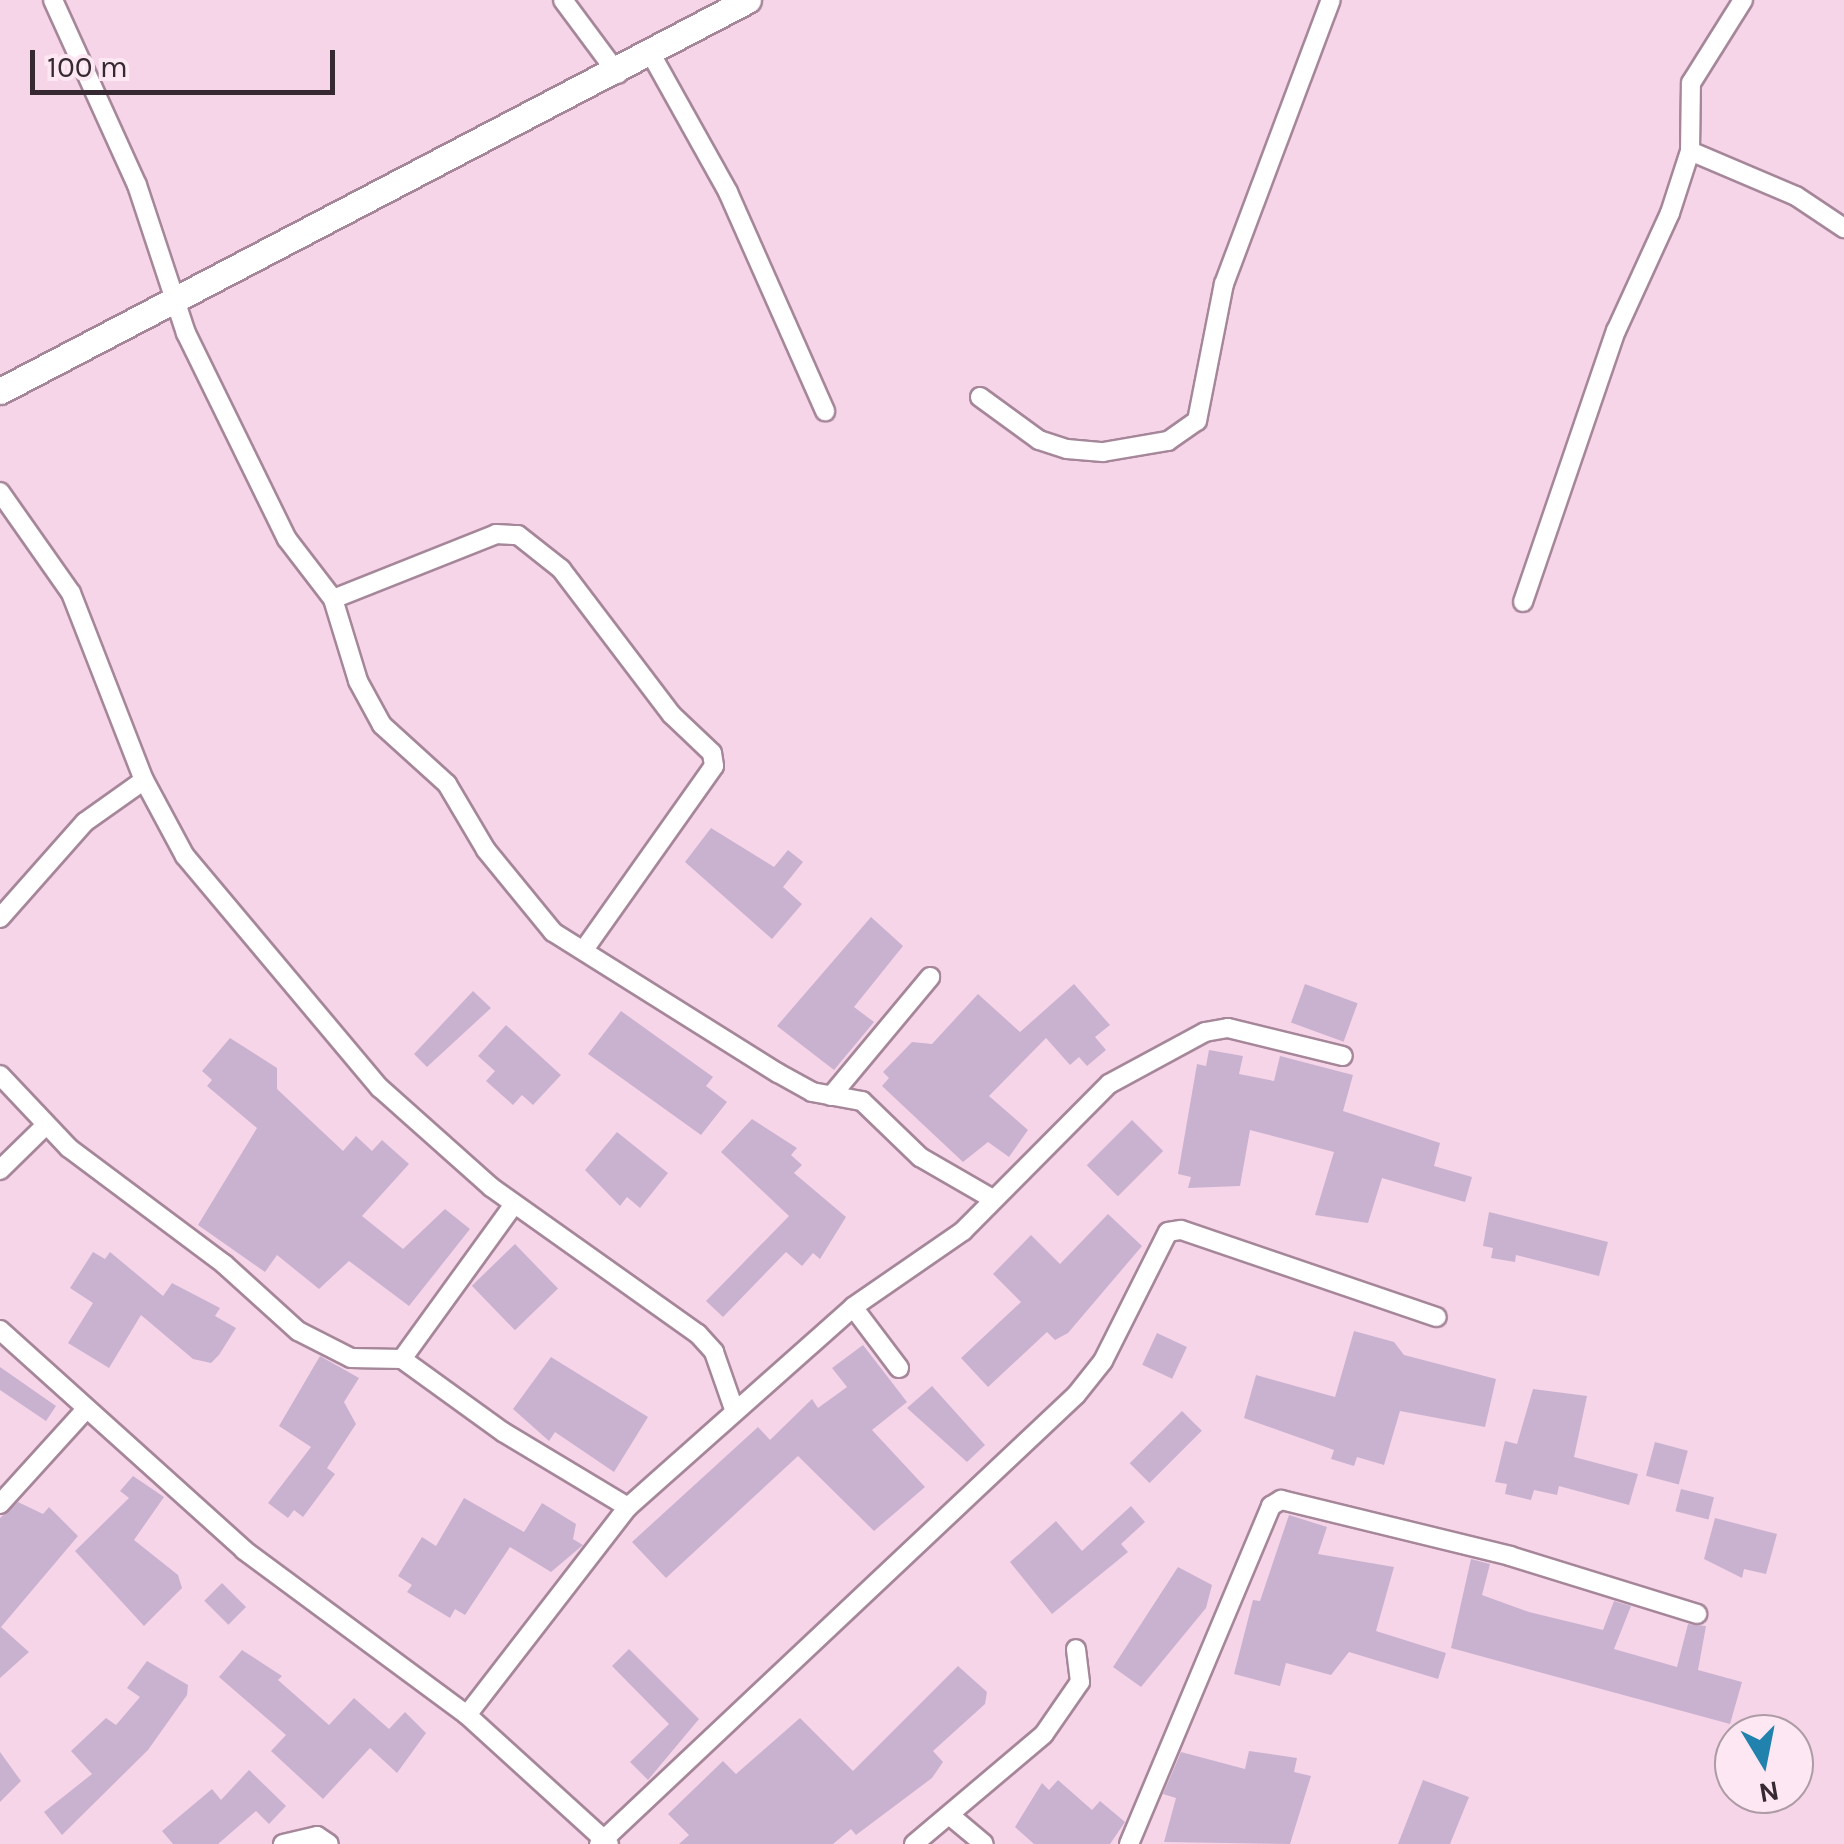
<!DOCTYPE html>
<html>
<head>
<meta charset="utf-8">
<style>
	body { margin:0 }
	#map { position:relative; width:1844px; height:1844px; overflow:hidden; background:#f7d5e9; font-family:Karla,sans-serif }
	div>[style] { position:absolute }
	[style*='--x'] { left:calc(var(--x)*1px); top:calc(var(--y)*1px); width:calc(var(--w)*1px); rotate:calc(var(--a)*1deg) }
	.building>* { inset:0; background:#c9b2cf; transform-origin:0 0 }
	.roads { filter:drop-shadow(2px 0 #a6879a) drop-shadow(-2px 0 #a6879a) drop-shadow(0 2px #a6879a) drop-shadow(0 -2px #a6879a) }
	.street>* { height:18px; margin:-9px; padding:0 9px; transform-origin:9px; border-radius:9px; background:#fff }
	.secondary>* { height:25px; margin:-12.5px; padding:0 12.5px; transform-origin:12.5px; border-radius:12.5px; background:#fff }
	span { translate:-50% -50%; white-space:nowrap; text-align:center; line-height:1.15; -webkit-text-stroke:9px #fce7f3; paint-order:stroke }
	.north { position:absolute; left:1714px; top:1714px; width:100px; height:100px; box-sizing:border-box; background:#fce7f3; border:2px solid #ad9ba5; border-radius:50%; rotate:170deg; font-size:28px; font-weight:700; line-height:40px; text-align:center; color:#362931 }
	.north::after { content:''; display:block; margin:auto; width:35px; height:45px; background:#2082ad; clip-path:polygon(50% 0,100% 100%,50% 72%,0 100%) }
	.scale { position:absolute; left:30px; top:50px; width:305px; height:45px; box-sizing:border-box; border:5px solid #362931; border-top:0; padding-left:12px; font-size:30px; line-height:35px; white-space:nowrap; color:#362931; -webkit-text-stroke:8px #fce7f3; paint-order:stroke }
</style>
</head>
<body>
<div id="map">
	<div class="building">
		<i style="clip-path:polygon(711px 828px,774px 867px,788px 850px,803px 862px,783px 887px,802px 904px,772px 939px,685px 862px)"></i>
		<i style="clip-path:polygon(871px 917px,903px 946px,854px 1007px,874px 1022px,834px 1070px,777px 1026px)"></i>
		<i style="clip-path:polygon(1074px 984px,1110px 1025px,1095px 1037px,1106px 1050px,1087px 1066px,1079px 1057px,1070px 1065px,1046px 1038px,989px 1096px,1028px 1130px,1009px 1157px,988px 1142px,963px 1162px,882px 1086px,889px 1078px,883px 1072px,912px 1042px,932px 1044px,978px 994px,1020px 1032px)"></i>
		<i style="left:1305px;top:984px;width:56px;height:41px;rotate:20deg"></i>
		<i style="clip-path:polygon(473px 991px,491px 1008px,427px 1067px,414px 1054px)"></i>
		<i style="clip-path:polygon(621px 1011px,713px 1077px,706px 1086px,727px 1102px,701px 1135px,588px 1054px)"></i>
		<i style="clip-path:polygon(506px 1025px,561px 1075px,533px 1105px,522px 1095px,513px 1105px,486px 1081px,495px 1071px,478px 1056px)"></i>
		<i style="clip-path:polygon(230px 1038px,277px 1068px,277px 1089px,343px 1151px,356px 1136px,372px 1151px,382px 1140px,409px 1164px,362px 1216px,403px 1249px,445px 1209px,470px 1229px,409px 1306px,349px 1261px,319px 1289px,277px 1255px,265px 1272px,198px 1225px,257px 1128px,207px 1086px,212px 1080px,202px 1071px)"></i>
		<i style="clip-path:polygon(1209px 1050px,1243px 1056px,1239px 1074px,1274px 1081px,1280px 1056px,1353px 1075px,1343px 1111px,1440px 1143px,1434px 1166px,1472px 1177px,1465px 1202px,1382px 1178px,1368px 1223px,1315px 1215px,1334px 1152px,1250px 1130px,1240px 1186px,1188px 1188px,1191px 1177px,1178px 1174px,1197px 1064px,1206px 1066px)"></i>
		<i style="clip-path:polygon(752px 1119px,797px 1148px,791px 1155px,802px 1165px,794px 1173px,846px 1217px,820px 1259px,813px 1253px,802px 1266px,786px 1252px,723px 1317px,706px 1301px,789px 1216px,721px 1152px)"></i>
		<i style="left:1132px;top:1120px;width:44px;height:64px;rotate:45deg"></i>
		<i style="clip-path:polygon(617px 1132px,668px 1173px,640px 1208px,627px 1197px,620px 1206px,585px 1170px)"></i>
		<i style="clip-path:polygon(1489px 1212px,1608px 1242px,1599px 1276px,1516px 1255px,1515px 1262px,1491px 1258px,1493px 1248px,1483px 1246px)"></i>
		<i style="clip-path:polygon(1108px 1214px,1142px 1246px,1068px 1333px,1055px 1340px,1047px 1332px,988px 1387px,961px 1358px,1021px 1302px,993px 1274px,1031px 1235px,1060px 1264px)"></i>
		<i style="left:515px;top:1244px;width:62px;height:60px;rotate:46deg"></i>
		<i style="clip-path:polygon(93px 1252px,105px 1259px,110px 1252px,163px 1296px,172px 1283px,220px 1308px,215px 1316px,236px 1328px,219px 1355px,211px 1363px,193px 1359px,141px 1315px,109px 1368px,68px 1343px,93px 1303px,70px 1288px)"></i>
		<i style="clip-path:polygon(1354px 1331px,1394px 1342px,1404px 1355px,1496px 1379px,1485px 1427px,1400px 1411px,1384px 1465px,1357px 1457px,1354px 1466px,1331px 1459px,1334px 1450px,1244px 1418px,1256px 1375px,1335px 1397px)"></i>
		<i style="left:1157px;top:1333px;width:33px;height:35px;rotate:25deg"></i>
		<i style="clip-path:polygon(863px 1345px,907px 1402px,872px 1430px,925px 1487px,874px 1531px,798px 1456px,666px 1578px,632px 1542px,758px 1427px,770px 1440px,812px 1399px,818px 1408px,847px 1387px,832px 1368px)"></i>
		<i style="clip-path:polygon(320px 1356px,359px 1378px,344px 1402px,356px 1424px,327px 1468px,335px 1474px,303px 1517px,294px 1510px,288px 1518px,268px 1503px,311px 1447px,279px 1426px)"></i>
		<i style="clip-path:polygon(551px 1357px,648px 1417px,614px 1472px,555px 1432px,549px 1441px,513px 1409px)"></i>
		<i style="clip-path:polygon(0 1367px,56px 1406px,46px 1421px,0 1390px)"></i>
		<i style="clip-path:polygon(932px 1386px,985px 1445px,967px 1462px,907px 1408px)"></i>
		<i style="clip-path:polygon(1533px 1389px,1587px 1396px,1574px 1457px,1638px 1474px,1629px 1505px,1559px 1486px,1557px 1495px,1534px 1490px,1531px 1500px,1505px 1494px,1507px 1484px,1495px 1482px,1505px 1441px,1517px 1444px)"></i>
		<i style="left:1182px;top:1411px;width:28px;height:74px;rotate:45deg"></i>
		<i style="left:1655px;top:1442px;width:34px;height:35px;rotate:15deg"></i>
		<i style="clip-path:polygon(133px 1476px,164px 1497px,134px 1540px,178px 1575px,182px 1588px,144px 1626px,75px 1551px,129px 1498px,120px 1491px)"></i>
		<i style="left:1681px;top:1489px;width:34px;height:23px;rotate:14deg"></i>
		<i style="clip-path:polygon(464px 1498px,524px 1532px,542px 1503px,576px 1524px,573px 1539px,583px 1545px,551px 1572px,510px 1547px,465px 1615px,455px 1609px,450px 1618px,407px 1592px,412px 1585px,398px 1576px,422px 1537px,436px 1546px)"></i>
		<i style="clip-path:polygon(18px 1502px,43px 1514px,49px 1507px,78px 1536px,1px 1627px,29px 1652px,0 1678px,0 1518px)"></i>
		<i style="clip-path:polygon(1131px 1506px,1145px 1522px,1121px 1544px,1128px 1552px,1052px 1614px,1010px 1562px,1056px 1521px,1082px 1551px)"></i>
		<i style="clip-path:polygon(1289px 1515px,1327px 1527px,1318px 1554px,1394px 1567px,1376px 1631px,1446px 1653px,1438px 1679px,1349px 1652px,1331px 1675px,1286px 1663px,1280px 1686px,1234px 1674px,1253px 1600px,1260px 1601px)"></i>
		<i style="clip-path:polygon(1715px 1518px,1777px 1534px,1766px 1574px,1744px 1569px,1742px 1578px,1704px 1559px)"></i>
		<i style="clip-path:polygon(1471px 1559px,1490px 1564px,1482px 1595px,1529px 1612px,1603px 1630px,1614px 1601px,1631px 1606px,1614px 1649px,1677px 1667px,1688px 1624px,1706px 1626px,1698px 1670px,1742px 1682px,1730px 1724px,1451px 1648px)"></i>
		<i style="clip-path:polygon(1178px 1567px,1212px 1585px,1206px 1608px,1141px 1687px,1113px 1667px)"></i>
		<i style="left:222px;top:1583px;width:34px;height:25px;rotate:45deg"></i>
		<i style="clip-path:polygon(629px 1649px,699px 1719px,648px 1780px,630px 1762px,669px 1724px,612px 1666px)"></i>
		<i style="clip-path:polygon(242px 1650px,282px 1676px,278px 1680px,329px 1725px,354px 1698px,389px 1729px,405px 1712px,426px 1733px,397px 1773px,370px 1748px,323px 1799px,271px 1751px,286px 1735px,219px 1677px)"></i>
		<i style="clip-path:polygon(147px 1661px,188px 1685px,187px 1695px,148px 1750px,62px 1835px,44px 1812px,92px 1774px,71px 1751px,106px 1718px,116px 1725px,140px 1697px,127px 1688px)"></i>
		<i style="clip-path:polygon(958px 1666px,987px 1692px,985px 1704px,933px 1751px,943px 1762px,932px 1778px,856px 1835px,851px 1829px,833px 1844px,679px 1844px,689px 1835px,668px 1814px,723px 1761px,736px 1774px,800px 1718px,853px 1771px)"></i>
		<i style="clip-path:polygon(1249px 1751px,1297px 1758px,1294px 1772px,1311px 1776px,1290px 1844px,1164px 1842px,1176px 1798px,1163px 1794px,1181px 1752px,1245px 1769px)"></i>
		<i style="clip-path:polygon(0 1752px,21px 1781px,0 1802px)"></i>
		<i style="clip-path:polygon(249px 1770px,286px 1806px,269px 1824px,256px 1811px,218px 1844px,173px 1844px,162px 1831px,212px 1789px,221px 1800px)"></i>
		<i style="clip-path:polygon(1058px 1780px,1092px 1810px,1100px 1801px,1125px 1822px,1110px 1844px,1034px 1844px,1015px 1827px,1042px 1783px,1049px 1790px)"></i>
		<i style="clip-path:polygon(1423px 1780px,1469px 1797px,1450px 1844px,1398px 1844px)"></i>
	</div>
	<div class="roads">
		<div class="street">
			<i style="--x:53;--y:0;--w:203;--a:65.6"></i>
			<i style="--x:137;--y:185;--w:156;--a:71.7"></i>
			<i style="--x:186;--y:333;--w:229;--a:63.9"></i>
			<i style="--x:287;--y:539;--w:76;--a:52.5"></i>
			<i style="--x:333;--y:599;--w:86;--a:73"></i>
			<i style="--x:358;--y:681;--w:50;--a:61.4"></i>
			<i style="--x:382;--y:725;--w:88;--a:42.2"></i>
			<i style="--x:447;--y:784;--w:77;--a:59.4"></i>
			<i style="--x:486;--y:850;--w:106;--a:50.7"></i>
			<i style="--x:553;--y:932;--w:266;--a:32.1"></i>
			<i style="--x:778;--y:1073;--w:39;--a:29"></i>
			<i style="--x:812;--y:1092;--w:51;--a:10.2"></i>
			<i style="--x:862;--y:1101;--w:81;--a:44"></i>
			<i style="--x:920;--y:1157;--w:82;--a:30"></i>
			<i style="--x:563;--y:0;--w:92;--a:53.4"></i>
			<i style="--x:651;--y:54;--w:158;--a:60.8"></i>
			<i style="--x:728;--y:192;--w:240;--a:66.1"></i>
			<i style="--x:1690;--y:151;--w:115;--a:23"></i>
			<i style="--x:1796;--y:196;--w:58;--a:33.7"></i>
			<i style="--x:980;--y:397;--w:73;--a:36.1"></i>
			<i style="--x:1039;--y:440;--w:29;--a:18"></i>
			<i style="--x:1067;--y:449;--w:36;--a:5"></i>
			<i style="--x:1103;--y:452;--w:66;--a:-9.6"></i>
			<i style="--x:1168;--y:441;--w:35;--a:-35"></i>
			<i style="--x:1197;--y:421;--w:140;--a:-78.9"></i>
			<i style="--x:1224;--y:284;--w:303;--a:-69.4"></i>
			<i style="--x:0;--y:492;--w:123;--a:54.9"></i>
			<i style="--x:71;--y:593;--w:201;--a:68.7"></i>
			<i style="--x:144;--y:780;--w:86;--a:61.7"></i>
			<i style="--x:185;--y:856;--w:303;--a:50"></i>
			<i style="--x:380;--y:1088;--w:149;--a:41.7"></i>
			<i style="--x:491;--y:1187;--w:254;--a:35.4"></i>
			<i style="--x:698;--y:1334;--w:24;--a:48"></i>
			<i style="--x:714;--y:1352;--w:60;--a:70.7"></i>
			<i style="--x:333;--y:599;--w:175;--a:-21.7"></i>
			<i style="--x:496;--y:534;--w:22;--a:3"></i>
			<i style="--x:518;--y:535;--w:55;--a:38.3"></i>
			<i style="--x:561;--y:569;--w:183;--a:52.8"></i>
			<i style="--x:672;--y:715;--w:55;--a:43.5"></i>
			<i style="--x:712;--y:753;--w:13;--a:81"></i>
			<i style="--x:714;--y:766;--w:223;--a:125.3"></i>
			<i style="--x:1523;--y:602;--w:287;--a:-71.1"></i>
			<i style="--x:1616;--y:331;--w:130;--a:-65.4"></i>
			<i style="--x:1670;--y:213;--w:65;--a:-72.1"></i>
			<i style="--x:1690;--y:151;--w:68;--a:-89.2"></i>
			<i style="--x:1691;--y:83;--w:98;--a:-57.9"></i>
			<i style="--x:0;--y:918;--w:128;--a:-48.5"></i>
			<i style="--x:85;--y:822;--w:72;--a:-35.4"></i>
			<i style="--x:0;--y:1075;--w:100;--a:46.6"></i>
			<i style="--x:69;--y:1148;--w:194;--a:36.8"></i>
			<i style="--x:224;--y:1264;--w:100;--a:42.2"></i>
			<i style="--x:298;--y:1331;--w:59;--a:27"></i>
			<i style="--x:351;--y:1358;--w:51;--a:1.1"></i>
			<i style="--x:402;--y:1359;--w:191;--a:-54.1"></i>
			<i style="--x:831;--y:1096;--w:155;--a:-50.2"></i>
			<i style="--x:0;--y:1170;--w:64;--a:-44.4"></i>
			<i style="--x:0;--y:1330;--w:329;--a:42"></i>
			<i style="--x:244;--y:1550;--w:277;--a:36.5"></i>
			<i style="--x:467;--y:1715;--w:192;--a:42.3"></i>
			<i style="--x:402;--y:1359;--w:125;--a:35.9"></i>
			<i style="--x:503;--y:1432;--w:146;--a:31"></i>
			<i style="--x:899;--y:1368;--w:76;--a:-127"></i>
			<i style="--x:853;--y:1307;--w:134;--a:-34.6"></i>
			<i style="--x:963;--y:1231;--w:207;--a:-45.2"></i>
			<i style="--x:1109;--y:1084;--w:109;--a:-28.4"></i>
			<i style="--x:1205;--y:1032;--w:23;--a:-10"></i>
			<i style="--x:1228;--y:1028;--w:118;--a:13.7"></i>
			<i style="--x:0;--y:1504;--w:128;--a:-47.8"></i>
			<i style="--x:467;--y:1715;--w:263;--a:-52.3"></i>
			<i style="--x:628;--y:1507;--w:301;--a:-41.6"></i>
			<i style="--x:953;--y:1818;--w:40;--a:40"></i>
			<i style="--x:283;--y:1844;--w:35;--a:-13"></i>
			<i style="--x:317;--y:1836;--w:14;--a:34"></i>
			<i style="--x:599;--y:1844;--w:655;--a:-43.27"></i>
			<i style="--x:1076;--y:1395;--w:43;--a:-51.5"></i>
			<i style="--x:1103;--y:1361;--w:144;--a:-63.3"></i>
			<i style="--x:1168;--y:1232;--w:13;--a:-9"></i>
			<i style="--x:1181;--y:1230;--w:270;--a:18.8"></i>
			<i style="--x:914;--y:1844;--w:170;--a:-40.2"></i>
			<i style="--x:1044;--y:1734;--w:63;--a:-55.3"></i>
			<i style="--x:1080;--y:1682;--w:33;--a:-97"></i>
			<i style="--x:1129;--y:1844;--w:367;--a:-67.2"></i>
			<i style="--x:1271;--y:1506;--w:12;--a:-31"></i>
			<i style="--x:1281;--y:1500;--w:236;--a:13.7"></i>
			<i style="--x:1510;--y:1556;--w:196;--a:17.2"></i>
		</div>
		<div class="secondary">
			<i style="--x:0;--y:391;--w:844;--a:-27.6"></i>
		</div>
	</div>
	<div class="north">N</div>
	<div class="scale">100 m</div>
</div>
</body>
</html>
